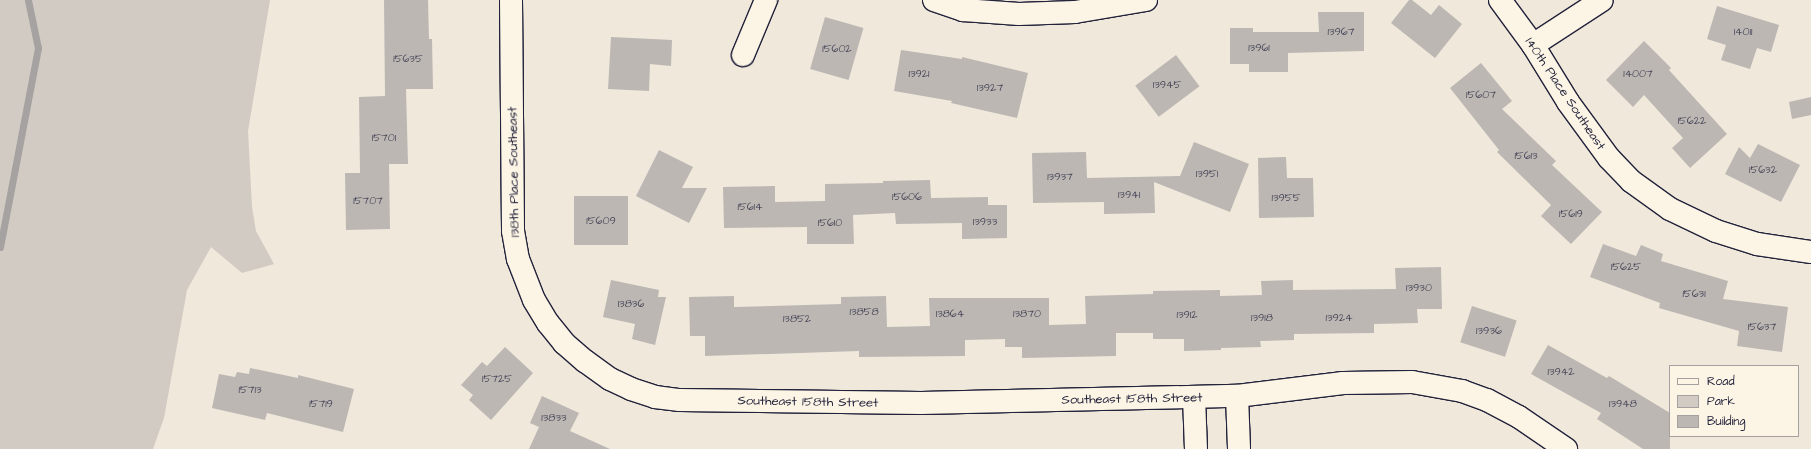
<!DOCTYPE html>
<html>
<head>
<meta charset="utf-8">
<style>
	body { margin:0 }
	#map { position:relative; width:1811px; height:449px; overflow:hidden; background:#efe8db; font-family:"Architects Daughter",sans-serif }
	div>[style] { position:absolute }
	[style*='--x'] { left:calc(var(--x)*1px); top:calc(var(--y)*1px); width:calc(var(--w)*1px); rotate:calc(var(--a)*1deg) }
	.green>* { inset:0; background:#d1cbc3 }
	.stream>* { height:7px; margin:-3.5px; padding:0 3.5px; transform-origin:3.5px; border-radius:3.5px; background:#a6a2a2 }
	.building>* { inset:0; background:#bcb7b3; transform-origin:0 0 }
	.roads { filter:drop-shadow(1px 0 #22223b) drop-shadow(-1px 0 #22223b) drop-shadow(0 1px #22223b) drop-shadow(0 -1px #22223b) }
	.minor>* { height:22px; margin:-11px; padding:0 11px; transform-origin:11px; border-radius:11px; background:#fcf5e5 }
	span { translate:-50% -50%; white-space:nowrap; text-align:center; line-height:1.15; -webkit-text-stroke:3px #fcf5e5; paint-order:stroke }
	.number-label { font-size:11px; color:#484759 }
	.number-label span { -webkit-text-stroke-width:0 }
	.street-label { font-size:13px; color:#22223b }
	.legend { position:absolute; left:1669px; top:365px; width:130px; height:72px; box-sizing:border-box; background:#fcf5e5; border:1px solid #a5a1a1; margin:0; padding:5px 7px; list-style:none; font-size:12px; color:#22223b }
	.legend li { display:flex; align-items:center; gap:8px; height:20px }
	.legend b { width:20px; border:1px solid #a5a1a1 }
</style>
</head>
<body>
<div id="map">
	<div class="green">
		<i style="clip-path:polygon(0 0,270px 0,248px 131px,252px 207px,256px 231px,274px 264px,242px 273px,211px 247px,187px 290px,164px 418px,153px 449px,0 449px)"></i>
	</div>
	<div class="stream">
		<i style="--x:0;--y:247;--w:203;--a:-79.2"></i>
		<i style="--x:38;--y:48;--w:49;--a:-101.8"></i>
	</div>
	<div class="building">
		<i style="clip-path:polygon(384px 0,428px 0,429px 39px,432px 39px,433px 89px,406px 89px,408px 164px,389px 164px,390px 229px,346px 230px,345px 173px,360px 173px,359px 97px,385px 96px)"></i>
		<i style="clip-path:polygon(1409px 0,1412px 0,1431px 15px,1439px 5px,1462px 24px,1435px 58px,1391px 23px)"></i>
		<i style="clip-path:polygon(1717px 6px,1779px 25px,1771px 52px,1757px 48px,1750px 69px,1721px 60px,1726px 45px,1707px 39px)"></i>
		<i style="clip-path:polygon(1318px 12px,1364px 12px,1364px 51px,1288px 53px,1288px 72px,1249px 72px,1249px 64px,1230px 64px,1230px 28px,1253px 28px,1253px 32px,1319px 32px)"></i>
		<i style="left:825px;top:17px;width:40px;height:54px;rotate:16deg"></i>
		<i style="clip-path:polygon(611px 37px,672px 40px,671px 66px,650px 64px,649px 91px,608px 89px)"></i>
		<i style="clip-path:polygon(1644px 41px,1671px 68px,1669px 70px,1727px 134px,1690px 168px,1672px 148px,1683px 138px,1644px 95px,1633px 107px,1606px 80px)"></i>
		<i style="clip-path:polygon(901px 50px,962px 59px,962px 57px,1028px 73px,1017px 118px,951px 103px,952px 101px,894px 91px)"></i>
		<i style="left:1176px;top:55px;width:39px;height:51px;rotate:53deg"></i>
		<i style="clip-path:polygon(1481px 63px,1512px 101px,1502px 109px,1556px 161px,1552px 165px,1602px 212px,1571px 244px,1541px 216px,1551px 205px,1497px 152px,1499px 150px,1450px 88px)"></i>
		<i style="clip-path:polygon(1811px 97px,1811px 115px,1792px 119px,1789px 102px)"></i>
		<i style="clip-path:polygon(1194px 142px,1249px 164px,1230px 212px,1154px 182px,1155px 213px,1104px 214px,1104px 202px,1033px 203px,1032px 153px,1086px 152px,1087px 178px,1180px 176px)"></i>
		<i style="clip-path:polygon(1758px 144px,1800px 165px,1781px 202px,1725px 174px,1739px 147px,1750px 158px)"></i>
		<i style="clip-path:polygon(659px 150px,693px 167px,682px 188px,707px 188px,689px 223px,636px 196px)"></i>
		<i style="clip-path:polygon(1286px 157px,1287px 178px,1313px 178px,1314px 217px,1259px 218px,1258px 158px)"></i>
		<i style="clip-path:polygon(930px 180px,931px 198px,988px 197px,988px 205px,1007px 205px,1007px 238px,962px 239px,962px 223px,896px 224px,895px 213px,853px 215px,854px 244px,807px 244px,807px 227px,724px 228px,723px 187px,775px 186px,775px 202px,825px 201px,825px 184px,883px 183px,883px 181px)"></i>
		<i style="left:628px;top:196px;width:49px;height:54px;rotate:90deg"></i>
		<i style="clip-path:polygon(1603px 244px,1636px 256px,1641px 245px,1663px 254px,1661px 261px,1728px 281px,1723px 299px,1788px 307px,1782px 352px,1737px 346px,1739px 331px,1659px 308px,1660px 303px,1590px 277px)"></i>
		<i style="clip-path:polygon(1441px 267px,1442px 309px,1417px 309px,1418px 323px,1374px 324px,1374px 333px,1294px 334px,1294px 340px,1260px 341px,1261px 347px,1221px 348px,1221px 350px,1184px 351px,1184px 339px,1153px 339px,1153px 333px,1116px 333px,1116px 356px,1022px 358px,1022px 347px,1005px 347px,1005px 339px,965px 340px,965px 356px,859px 357px,859px 351px,705px 356px,705px 336px,690px 336px,689px 297px,734px 296px,734px 307px,841px 304px,841px 297px,886px 296px,887px 327px,930px 326px,929px 298px,1049px 298px,1049px 325px,1086px 324px,1085px 296px,1153px 294px,1153px 291px,1220px 290px,1220px 296px,1262px 295px,1261px 281px,1293px 280px,1293px 290px,1396px 289px,1395px 268px)"></i>
		<i style="clip-path:polygon(611px 280px,659px 290px,658px 297px,666px 297px,655px 345px,632px 339px,635px 324px,603px 317px)"></i>
		<i style="left:1472px;top:306px;width:47px;height:38px;rotate:18deg"></i>
		<i style="clip-path:polygon(1548px 345px,1607px 378px,1609px 376px,1670px 413px,1670px 449px,1643px 449px,1597px 419px,1601px 413px,1531px 374px)"></i>
		<i style="clip-path:polygon(505px 347px,533px 373px,491px 420px,469px 400px,473px 395px,461px 385px,482px 362px,487px 366px)"></i>
		<i style="clip-path:polygon(250px 368px,298px 378px,298px 375px,354px 389px,343px 432px,267px 413px,265px 420px,212px 408px,219px 374px,235px 377px,237px 372px,249px 374px)"></i>
		<i style="clip-path:polygon(542px 396px,579px 413px,570px 431px,610px 449px,529px 449px,539px 427px,530px 423px)"></i>
	</div>
	<div class="roads">
		<div class="minor">
			<i style="--x:511;--y:0;--w:231;--a:89.5"></i>
			<i style="--x:513;--y:231;--w:28;--a:80"></i>
			<i style="--x:518;--y:259;--w:44;--a:68.7"></i>
			<i style="--x:534;--y:300;--w:27;--a:59"></i>
			<i style="--x:548;--y:323;--w:26;--a:51"></i>
			<i style="--x:564;--y:343;--w:28;--a:41"></i>
			<i style="--x:585;--y:361;--w:31;--a:36"></i>
			<i style="--x:610;--y:379;--w:23;--a:25"></i>
			<i style="--x:631;--y:389;--w:25;--a:18"></i>
			<i style="--x:655;--y:397;--w:25;--a:7"></i>
			<i style="--x:680;--y:400;--w:241;--a:0.7"></i>
			<i style="--x:921;--y:403;--w:316;--a:-1.3"></i>
			<i style="--x:1237;--y:396;--w:107;--a:-7"></i>
			<i style="--x:1343;--y:383;--w:69;--a:-0.8"></i>
			<i style="--x:1412;--y:382;--w:51;--a:10.2"></i>
			<i style="--x:1462;--y:391;--w:27;--a:20"></i>
			<i style="--x:1487;--y:400;--w:36;--a:28"></i>
			<i style="--x:1519;--y:417;--w:57;--a:34.2"></i>
			<i style="--x:934;--y:0;--w:31;--a:19"></i>
			<i style="--x:963;--y:10;--w:56;--a:4.1"></i>
			<i style="--x:1019;--y:14;--w:56;--a:-2"></i>
			<i style="--x:1075;--y:12;--w:72;--a:-9.6"></i>
			<i style="--x:1500;--y:0;--w:56;--a:53.7"></i>
			<i style="--x:1533;--y:45;--w:67;--a:58.4"></i>
			<i style="--x:1568;--y:102;--w:69;--a:53.8"></i>
			<i style="--x:1609;--y:158;--w:32;--a:46"></i>
			<i style="--x:1631;--y:181;--w:48;--a:35.7"></i>
			<i style="--x:1670;--y:209;--w:51;--a:25.6"></i>
			<i style="--x:1716;--y:231;--w:43;--a:17.6"></i>
			<i style="--x:1757;--y:244;--w:55;--a:8.4"></i>
			<i style="--x:1533;--y:45;--w:82;--a:-33.1"></i>
			<i style="--x:743;--y:55;--w:60;--a:-67.3"></i>
			<i style="--x:1237;--y:396;--w:53;--a:87.8"></i>
			<i style="--x:1194;--y:397;--w:52;--a:87.8"></i>
		</div>
	</div>
	<div class="number-label">
		<span style="left:1341px;top:32px">13967</span>
		<span style="left:1743px;top:32px">14011</span>
		<span style="left:1259px;top:48px">13961</span>
		<span style="left:837px;top:49px">15602</span>
		<span style="left:408px;top:59px">15635</span>
		<span style="left:919px;top:74px">13921</span>
		<span style="left:1638px;top:74px">14007</span>
		<span style="left:1167px;top:85px">13945</span>
		<span style="left:990px;top:88px">13927</span>
		<span style="left:1481px;top:95px">15607</span>
		<span style="left:1692px;top:121px">15622</span>
		<span style="left:384px;top:138px">15701</span>
		<span style="left:1526px;top:156px">15613</span>
		<span style="left:1763px;top:170px">15632</span>
		<span style="left:1207px;top:174px">13951</span>
		<span style="left:1060px;top:177px">13937</span>
		<span style="left:1129px;top:195px">13941</span>
		<span style="left:907px;top:197px">15606</span>
		<span style="left:1286px;top:198px">13955</span>
		<span style="left:368px;top:201px">15707</span>
		<span style="left:750px;top:207px">15614</span>
		<span style="left:1571px;top:214px">15619</span>
		<span style="left:601px;top:221px">15609</span>
		<span style="left:985px;top:222px">13933</span>
		<span style="left:830px;top:223px">15610</span>
		<span style="left:1626px;top:267px">15625</span>
		<span style="left:1419px;top:288px">13930</span>
		<span style="left:1694px;top:294px">15631</span>
		<span style="left:631px;top:304px">13836</span>
		<span style="left:864px;top:312px">13858</span>
		<span style="left:950px;top:314px">13864</span>
		<span style="left:1027px;top:314px">13870</span>
		<span style="left:1187px;top:315px">13912</span>
		<span style="left:1262px;top:318px">13918</span>
		<span style="left:1339px;top:318px">13924</span>
		<span style="left:797px;top:319px">13852</span>
		<span style="left:1762px;top:327px">15637</span>
		<span style="left:1489px;top:331px">13936</span>
		<span style="left:1561px;top:372px">13942</span>
		<span style="left:497px;top:379px">15725</span>
		<span style="left:250px;top:390px">15713</span>
		<span style="left:321px;top:404px">15719</span>
		<span style="left:1623px;top:404px">13948</span>
		<span style="left:554px;top:418px">13833</span>
	</div>
	<div class="street-label">
		<span style="left:1565px;top:94px;rotate:56deg">140th Place Southeast</span>
		<span style="left:514px;top:172px;rotate:-91deg">138th Place Southeast</span>
		<span style="left:1132px;top:399px;rotate:-1deg">Southeast 158th Street</span>
		<span style="left:808px;top:402px;rotate:1deg">Southeast 158th Street</span>
	</div>
	<ul class="legend">
	<li><b style="height:5px;background:#fcf5e5"></b>Road</li>
	<li><b style="height:11px;background:#d1cbc3"></b>Park</li>
	<li><b style="height:11px;background:#bcb7b3"></b>Building</li>
	</ul>
</div>
</body>
</html>
